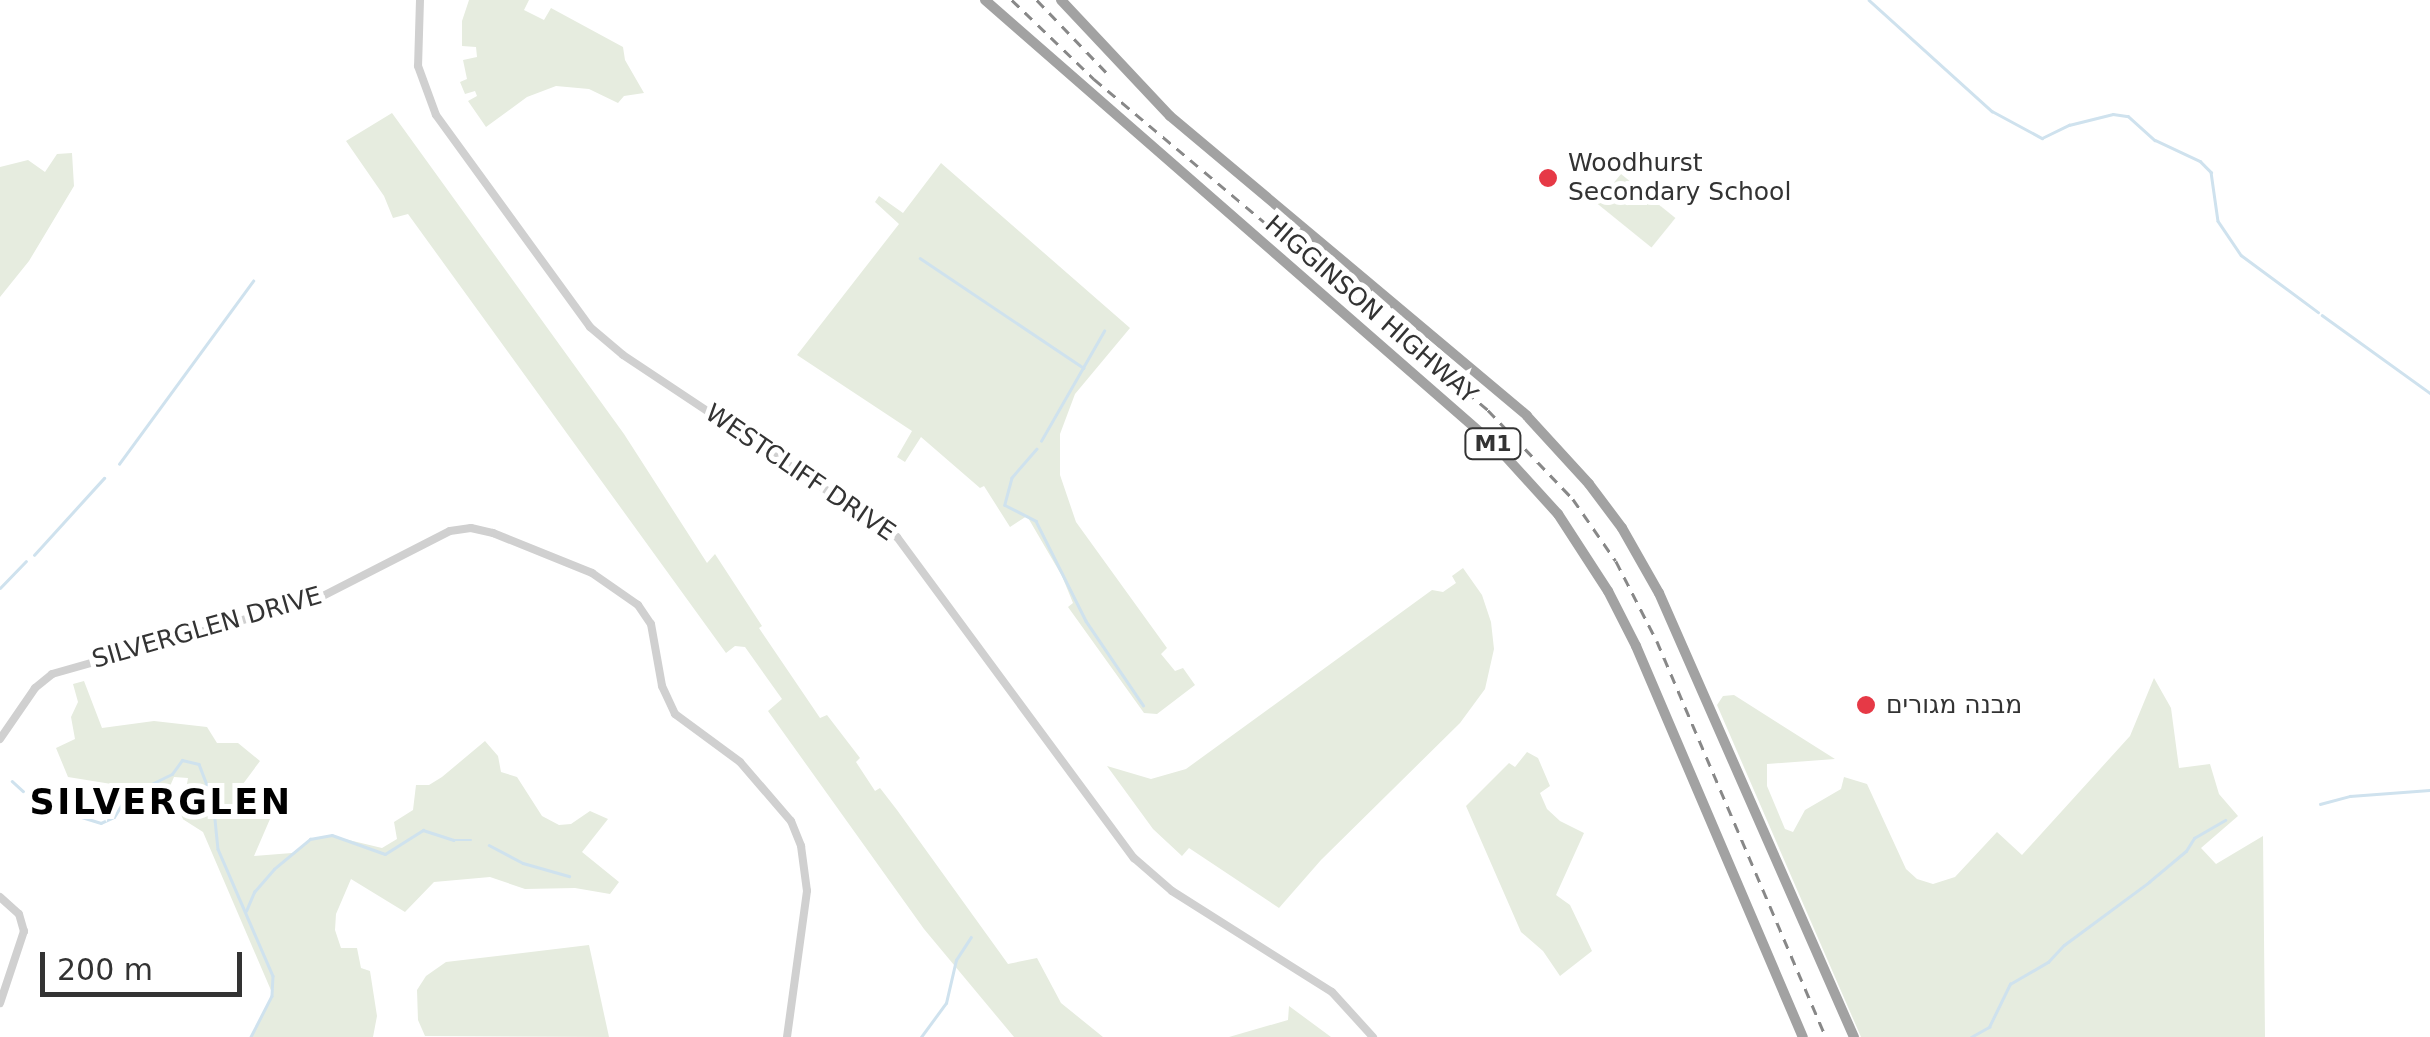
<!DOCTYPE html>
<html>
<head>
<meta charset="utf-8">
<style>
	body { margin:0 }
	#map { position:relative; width:2430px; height:1037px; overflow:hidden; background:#fff; font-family:"DejaVu Sans",Heebo,sans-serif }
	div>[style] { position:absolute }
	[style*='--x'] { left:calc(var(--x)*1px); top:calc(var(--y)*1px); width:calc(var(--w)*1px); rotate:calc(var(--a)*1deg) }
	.green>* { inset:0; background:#e6ecdf; transform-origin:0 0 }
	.stream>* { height:2.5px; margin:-1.25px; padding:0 1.25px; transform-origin:1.25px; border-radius:1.25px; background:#cfe2ee }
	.tertiary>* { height:8px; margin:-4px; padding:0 4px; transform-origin:4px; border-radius:4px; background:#d0d0d0 }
	.trunk>* { height:10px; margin:-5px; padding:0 5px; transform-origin:5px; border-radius:5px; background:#a2a2a2 }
	.rail>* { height:2.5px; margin-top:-1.25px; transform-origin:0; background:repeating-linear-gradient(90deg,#888 0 10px,transparent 0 18px) }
	.dots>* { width:28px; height:28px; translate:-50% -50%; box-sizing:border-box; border:5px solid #fff; border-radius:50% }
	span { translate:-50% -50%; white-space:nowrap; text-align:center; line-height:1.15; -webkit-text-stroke:10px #fff; paint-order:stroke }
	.shield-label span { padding:2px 8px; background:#fff; border:2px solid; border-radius:8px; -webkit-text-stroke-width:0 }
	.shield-label { font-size:22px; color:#333; font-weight:700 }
	.poi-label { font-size:25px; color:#333 }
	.left { translate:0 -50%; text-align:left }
	.street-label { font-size:25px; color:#333 }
	.district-label { font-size:35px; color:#000; font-weight:700; letter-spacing:2.5px }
	.scale { position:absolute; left:40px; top:952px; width:202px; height:45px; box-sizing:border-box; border:5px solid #333; border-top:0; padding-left:12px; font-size:30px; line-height:35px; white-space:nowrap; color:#333; -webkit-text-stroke:8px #fff; paint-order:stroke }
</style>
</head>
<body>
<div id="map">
	<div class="green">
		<i style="clip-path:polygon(469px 0,529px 0,524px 10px,544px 20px,551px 8px,623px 47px,625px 60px,644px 93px,624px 96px,618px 103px,589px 89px,556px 86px,527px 97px,486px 127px,468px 101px,477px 96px,475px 91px,465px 94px,460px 82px,467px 79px,463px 60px,477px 57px,476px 47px,462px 46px,462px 21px)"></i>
		<i style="clip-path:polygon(392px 113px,624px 434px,707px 563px,715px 554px,762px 626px,759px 628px,820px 718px,827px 715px,860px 758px,856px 762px,875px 791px,880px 788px,897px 810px,1008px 964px,1037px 958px,1061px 1003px,1103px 1037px,1014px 1037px,924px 929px,768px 711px,782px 699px,745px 647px,735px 646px,726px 653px,408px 214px,393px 218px,384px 196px,346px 141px)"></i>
		<i style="clip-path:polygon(72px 153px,74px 186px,29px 261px,0 297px,0 167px,28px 160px,45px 172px,57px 154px)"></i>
		<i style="clip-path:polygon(941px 163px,1130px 328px,1075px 394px,1060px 434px,1060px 475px,1076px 522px,1167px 648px,1161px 654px,1175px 671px,1183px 668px,1195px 685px,1157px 714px,1144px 713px,1068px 607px,1073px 603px,1062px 576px,1027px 516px,1010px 527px,984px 486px,980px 488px,921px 437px,905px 462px,897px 457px,912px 431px,797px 355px,899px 224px,875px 202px,879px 196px,903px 213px)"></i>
		<i style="left:1621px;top:174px;width:70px;height:38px;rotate:39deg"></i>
		<i style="clip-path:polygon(1463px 568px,1482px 595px,1491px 622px,1494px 649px,1485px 689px,1460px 723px,1321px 860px,1279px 908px,1189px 848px,1182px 856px,1153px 829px,1107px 766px,1151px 779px,1186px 769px,1432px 590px,1443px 592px,1456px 583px,1452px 576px)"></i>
		<i style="clip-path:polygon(2154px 678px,2171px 708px,2179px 768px,2210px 764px,2219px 794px,2238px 816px,2201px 848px,2216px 864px,2263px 836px,2265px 1037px,1861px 1037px,1717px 705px,1723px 696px,1734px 695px,1835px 759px,1767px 764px,1767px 786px,1785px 829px,1793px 832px,1805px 810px,1841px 789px,1844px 777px,1867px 784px,1906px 869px,1917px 879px,1933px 884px,1955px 877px,1997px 832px,2022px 855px,2130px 736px)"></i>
		<i style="clip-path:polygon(84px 681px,102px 728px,154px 721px,207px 727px,217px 743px,238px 743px,260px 761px,237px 792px,244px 811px,253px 808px,270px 819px,254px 856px,292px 853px,312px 840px,332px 836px,382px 848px,397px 839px,394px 822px,413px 810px,416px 785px,429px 785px,442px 777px,485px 741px,498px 756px,501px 772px,517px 777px,542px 816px,559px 825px,571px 824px,590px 811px,608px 819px,582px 852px,619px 882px,610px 894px,575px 888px,525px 889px,490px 877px,434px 882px,405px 912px,351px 879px,336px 914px,335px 930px,341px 948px,357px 948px,361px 968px,370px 971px,377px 1016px,373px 1037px,252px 1037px,273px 995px,203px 832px,181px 818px,188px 778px,174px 777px,167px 793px,68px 777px,56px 748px,75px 739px,71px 717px,78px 702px,73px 684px)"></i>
		<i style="clip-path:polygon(1527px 752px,1538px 758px,1550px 786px,1540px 793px,1547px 809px,1560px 821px,1584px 833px,1556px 895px,1570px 905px,1592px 951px,1560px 976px,1543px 951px,1521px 932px,1466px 806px,1509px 763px,1515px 767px)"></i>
		<i style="clip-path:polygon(589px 945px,609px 1037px,425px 1036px,418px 1020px,417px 990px,426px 976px,446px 962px)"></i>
		<i style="clip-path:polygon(1289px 1006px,1331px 1037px,1229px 1037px,1288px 1020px)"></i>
	</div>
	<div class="stream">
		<i style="--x:1869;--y:0;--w:166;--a:42.1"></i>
		<i style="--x:1992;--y:111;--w:57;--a:28.4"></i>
		<i style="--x:2042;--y:138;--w:30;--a:-26"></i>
		<i style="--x:2069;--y:125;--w:45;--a:-14"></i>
		<i style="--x:2113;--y:114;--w:15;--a:8"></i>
		<i style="--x:2128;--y:116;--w:36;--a:42"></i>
		<i style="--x:2155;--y:140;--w:50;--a:25"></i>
		<i style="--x:2200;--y:161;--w:16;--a:45"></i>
		<i style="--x:2211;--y:172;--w:49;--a:81.9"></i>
		<i style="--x:2218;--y:221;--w:41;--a:55.9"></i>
		<i style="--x:2241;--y:255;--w:96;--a:36.5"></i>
		<i style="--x:920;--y:258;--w:197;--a:33.9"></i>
		<i style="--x:2322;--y:315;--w:133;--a:35.8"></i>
		<i style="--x:1041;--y:441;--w:127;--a:-60.2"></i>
		<i style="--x:1037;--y:449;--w:38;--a:131"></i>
		<i style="--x:1012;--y:478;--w:28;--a:105"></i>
		<i style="--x:1005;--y:505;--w:35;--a:27"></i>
		<i style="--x:1036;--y:521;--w:112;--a:63.4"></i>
		<i style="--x:1086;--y:621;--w:102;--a:55.8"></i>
		<i style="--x:119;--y:464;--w:227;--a:-53.8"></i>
		<i style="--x:34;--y:555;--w:104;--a:-47.7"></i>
		<i style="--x:0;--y:588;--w:37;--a:-46"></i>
		<i style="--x:12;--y:781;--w:15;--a:42"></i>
		<i style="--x:30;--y:801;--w:74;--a:17.2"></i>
		<i style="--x:101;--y:823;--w:14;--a:-25"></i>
		<i style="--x:114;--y:817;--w:25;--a:-58"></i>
		<i style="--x:127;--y:796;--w:50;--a:-26.1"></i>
		<i style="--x:172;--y:774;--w:17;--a:-54"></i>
		<i style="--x:182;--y:760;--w:17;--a:13"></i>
		<i style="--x:199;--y:764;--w:39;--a:69"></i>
		<i style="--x:213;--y:800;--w:49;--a:84.2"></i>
		<i style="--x:218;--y:849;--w:138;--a:66.6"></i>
		<i style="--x:273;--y:976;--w:20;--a:93"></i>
		<i style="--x:272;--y:996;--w:46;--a:117.1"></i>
		<i style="--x:2320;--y:804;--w:31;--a:-15"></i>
		<i style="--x:2350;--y:796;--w:80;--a:-4.3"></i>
		<i style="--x:489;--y:845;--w:38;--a:28"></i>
		<i style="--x:523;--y:863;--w:48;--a:15.8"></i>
		<i style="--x:246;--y:911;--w:21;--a:-67"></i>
		<i style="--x:254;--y:892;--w:30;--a:-49"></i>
		<i style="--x:274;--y:869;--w:47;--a:-39.8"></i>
		<i style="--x:310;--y:839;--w:22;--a:-10"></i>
		<i style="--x:332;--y:835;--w:56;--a:19.7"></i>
		<i style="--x:385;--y:854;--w:45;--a:-32.3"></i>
		<i style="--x:423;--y:830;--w:32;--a:18"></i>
		<i style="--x:453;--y:840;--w:18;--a:0"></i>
		<i style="--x:921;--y:1037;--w:42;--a:-53.7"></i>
		<i style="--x:946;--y:1003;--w:44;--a:-76.9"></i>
		<i style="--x:956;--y:960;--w:27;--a:-57"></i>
		<i style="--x:1971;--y:1037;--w:21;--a:-29"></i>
		<i style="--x:1989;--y:1027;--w:48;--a:-64"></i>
		<i style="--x:2010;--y:984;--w:44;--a:-30.1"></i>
		<i style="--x:2048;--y:962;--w:23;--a:-47"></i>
		<i style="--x:2064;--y:945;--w:106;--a:-36.5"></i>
		<i style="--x:2149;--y:882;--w:48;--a:-40"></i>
		<i style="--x:2186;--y:851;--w:15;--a:-58"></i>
		<i style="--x:2194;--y:838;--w:36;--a:-30"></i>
	</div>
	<div class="tertiary">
		<i style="--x:420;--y:0;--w:66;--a:91.7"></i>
		<i style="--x:418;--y:66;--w:52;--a:69.8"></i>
		<i style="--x:436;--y:115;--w:262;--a:54"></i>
		<i style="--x:590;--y:327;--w:43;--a:40.3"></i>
		<i style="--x:623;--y:355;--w:329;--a:33.6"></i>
		<i style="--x:897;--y:537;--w:399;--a:53.6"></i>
		<i style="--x:1134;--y:858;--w:50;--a:41"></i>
		<i style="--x:1172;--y:891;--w:189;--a:32.3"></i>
		<i style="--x:1332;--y:992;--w:61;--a:47.7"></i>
		<i style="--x:0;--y:739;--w:62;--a:-55.5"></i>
		<i style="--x:35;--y:688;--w:22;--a:-39"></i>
		<i style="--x:52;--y:674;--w:275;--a:-15.8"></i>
		<i style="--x:317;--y:599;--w:149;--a:-27.1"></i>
		<i style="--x:450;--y:531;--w:21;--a:-8"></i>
		<i style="--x:471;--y:528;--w:23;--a:13"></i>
		<i style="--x:493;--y:533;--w:107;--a:22"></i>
		<i style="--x:592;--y:573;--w:56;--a:34.8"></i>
		<i style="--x:638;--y:605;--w:23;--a:56"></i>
		<i style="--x:651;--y:624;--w:63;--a:79.9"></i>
		<i style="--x:662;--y:686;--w:31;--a:65"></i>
		<i style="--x:675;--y:714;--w:81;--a:36.4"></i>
		<i style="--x:740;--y:762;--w:78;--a:49.2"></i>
		<i style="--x:791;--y:821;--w:27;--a:68"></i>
		<i style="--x:801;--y:846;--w:45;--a:82.4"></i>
		<i style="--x:807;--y:891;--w:147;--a:97.8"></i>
		<i style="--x:0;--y:897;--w:25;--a:42"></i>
		<i style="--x:19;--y:914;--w:18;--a:74"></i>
		<i style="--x:24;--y:931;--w:76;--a:108.4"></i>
	</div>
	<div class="trunk">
		<i style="--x:985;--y:0;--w:680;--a:41.12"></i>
		<i style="--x:1497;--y:447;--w:91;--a:47.7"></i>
		<i style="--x:1558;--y:514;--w:92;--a:57"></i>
		<i style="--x:1608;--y:591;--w:62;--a:63"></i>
		<i style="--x:1636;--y:646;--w:425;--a:66.9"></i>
		<i style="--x:1061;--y:0;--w:159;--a:46.8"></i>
		<i style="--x:1170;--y:116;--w:466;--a:40"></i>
		<i style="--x:1527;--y:416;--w:92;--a:47.6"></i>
		<i style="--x:1589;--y:484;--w:55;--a:53.1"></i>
		<i style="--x:1622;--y:528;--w:75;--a:60.4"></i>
		<i style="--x:1659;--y:593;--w:485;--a:66.3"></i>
	</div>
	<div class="rail">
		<i style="--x:1012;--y:0;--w:114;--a:43.9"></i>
		<i style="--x:1094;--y:79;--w:515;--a:40.03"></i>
		<i style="--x:1488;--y:410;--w:123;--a:46.3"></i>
		<i style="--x:1573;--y:499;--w:75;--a:55.3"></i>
		<i style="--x:1616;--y:561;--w:90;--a:62.9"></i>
		<i style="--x:1657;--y:641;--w:431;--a:66.9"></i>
		<i style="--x:1037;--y:0;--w:100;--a:46.2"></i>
	</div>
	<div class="dots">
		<i style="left:1548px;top:178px;background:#e63946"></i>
		<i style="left:1866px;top:705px;background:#e63946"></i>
	</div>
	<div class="shield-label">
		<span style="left:1493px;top:444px">M1</span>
	</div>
	<div class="poi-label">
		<span class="left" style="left:1568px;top:178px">Woodhurst<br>Secondary School</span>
		<span class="left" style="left:1886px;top:705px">מבנה מגורים</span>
	</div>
	<div class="street-label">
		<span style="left:1371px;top:310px;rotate:41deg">HIGGINSON HIGHWAY</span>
		<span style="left:800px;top:473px;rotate:34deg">WESTCLIFF DRIVE</span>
		<span style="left:207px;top:628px;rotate:-16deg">SILVERGLEN DRIVE</span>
	</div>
	<div class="district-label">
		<span style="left:161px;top:802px">SILVERGLEN</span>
	</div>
	<div class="scale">200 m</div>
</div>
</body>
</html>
